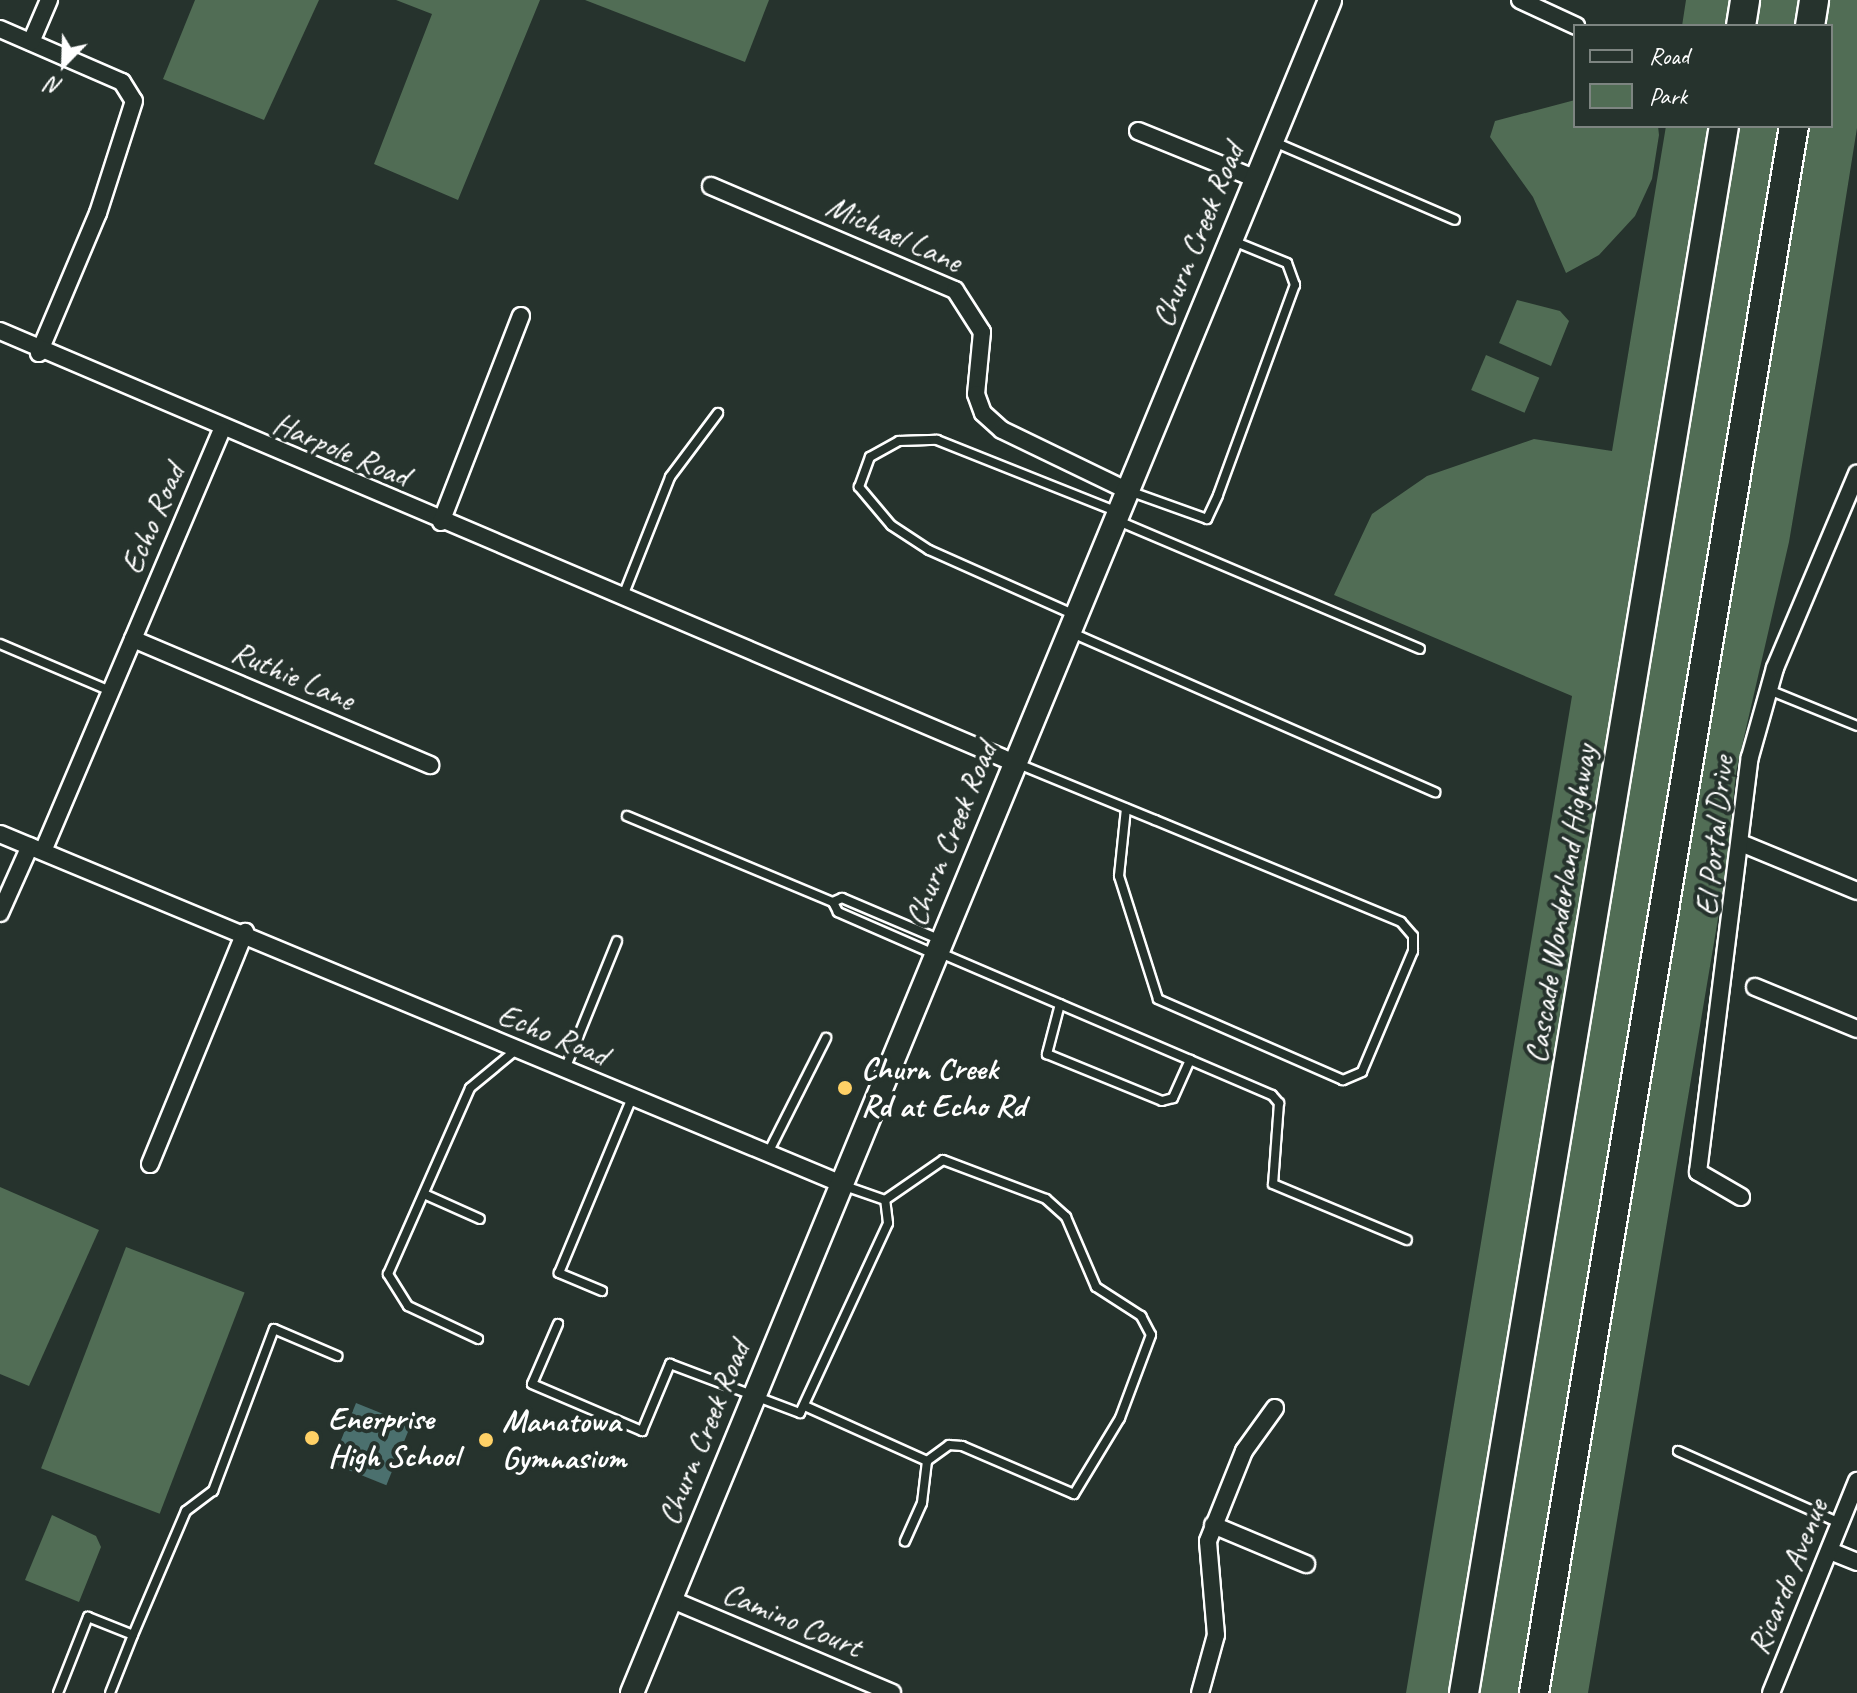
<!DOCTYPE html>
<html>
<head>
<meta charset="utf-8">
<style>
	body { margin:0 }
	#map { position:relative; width:1857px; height:1693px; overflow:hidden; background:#26332d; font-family:Caveat,sans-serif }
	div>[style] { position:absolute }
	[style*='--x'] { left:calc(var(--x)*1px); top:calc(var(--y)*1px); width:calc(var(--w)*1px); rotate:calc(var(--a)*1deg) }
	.green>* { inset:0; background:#516d55; transform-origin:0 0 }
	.water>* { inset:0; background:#4b706e; transform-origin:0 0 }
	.roads { filter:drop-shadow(2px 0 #fff) drop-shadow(-2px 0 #fff) drop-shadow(0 2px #fff) drop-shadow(0 -2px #fff) }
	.service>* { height:8px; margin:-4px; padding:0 4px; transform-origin:4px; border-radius:4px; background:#26332d }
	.minor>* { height:16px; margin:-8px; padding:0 8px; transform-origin:8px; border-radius:8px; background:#26332d }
	.secondary>* { height:22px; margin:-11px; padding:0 11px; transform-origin:11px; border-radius:11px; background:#26332d }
	.motorway>* { height:28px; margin:-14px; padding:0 14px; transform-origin:14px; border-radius:14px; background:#26332d }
	.dots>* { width:22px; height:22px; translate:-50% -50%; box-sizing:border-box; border:4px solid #26332d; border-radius:50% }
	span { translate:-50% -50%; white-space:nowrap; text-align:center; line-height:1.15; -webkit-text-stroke:8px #26332d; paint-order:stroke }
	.street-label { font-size:32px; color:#fff }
	.poi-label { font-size:32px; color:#fff; font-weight:700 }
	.left { translate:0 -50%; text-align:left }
	.legend { position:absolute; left:1573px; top:24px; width:260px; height:104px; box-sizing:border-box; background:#26332d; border:2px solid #7d8581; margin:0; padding:10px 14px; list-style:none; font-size:24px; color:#fff }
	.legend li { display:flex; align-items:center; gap:16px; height:40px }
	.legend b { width:40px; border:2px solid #7d8581 }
	.north { position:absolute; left:24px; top:24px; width:80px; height:80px; -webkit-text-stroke:6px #26332d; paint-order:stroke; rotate:203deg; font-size:22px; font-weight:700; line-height:32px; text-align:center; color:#fff }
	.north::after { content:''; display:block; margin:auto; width:28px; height:36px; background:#fff; clip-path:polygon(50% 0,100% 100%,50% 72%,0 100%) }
</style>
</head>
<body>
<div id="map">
	<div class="green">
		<i style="clip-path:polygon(195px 0,319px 0,264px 120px,163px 79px)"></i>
		<i style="clip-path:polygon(396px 0,540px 0,458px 200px,374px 164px,432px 14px)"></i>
		<i style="clip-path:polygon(585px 0,769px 0,745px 62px)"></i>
		<i style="clip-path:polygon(1686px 0,1857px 0,1857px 128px,1822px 347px,1789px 542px,1736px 772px,1726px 871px,1588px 1693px,1406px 1693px,1572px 696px,1334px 595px,1372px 514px,1427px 476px,1534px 439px,1612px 451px,1666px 126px,1831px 126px,1831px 26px,1682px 26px)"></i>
		<i style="clip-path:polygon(1575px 100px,1575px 126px,1658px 126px,1659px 135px,1652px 179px,1635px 216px,1599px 255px,1566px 273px,1533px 197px,1490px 137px,1495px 121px)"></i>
		<i style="clip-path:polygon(1517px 300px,1560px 311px,1569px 321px,1551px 366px,1499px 343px)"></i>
		<i style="left:1486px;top:355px;width:58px;height:38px;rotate:23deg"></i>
		<i style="clip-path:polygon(0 1187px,99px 1230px,29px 1386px,0 1374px)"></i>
		<i style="left:126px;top:1247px;width:127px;height:237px;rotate:21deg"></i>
		<i style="clip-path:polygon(52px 1515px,96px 1536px,101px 1547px,79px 1602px,25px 1580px)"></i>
	</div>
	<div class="water">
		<i style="left:356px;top:1403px;width:59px;height:65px;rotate:22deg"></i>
	</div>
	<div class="roads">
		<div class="service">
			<i style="--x:1272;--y:141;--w:199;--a:23.3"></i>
			<i style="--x:1129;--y:491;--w:83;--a:19.7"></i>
			<i style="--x:1207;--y:519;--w:26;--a:-65"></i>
			<i style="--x:1218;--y:495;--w:224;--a:-69.9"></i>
			<i style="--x:1295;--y:285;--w:23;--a:-110"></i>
			<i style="--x:1287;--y:263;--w:61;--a:-157.7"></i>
			<i style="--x:1116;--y:520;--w:330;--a:23"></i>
			<i style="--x:623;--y:596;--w:128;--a:-68.4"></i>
			<i style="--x:670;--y:477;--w:80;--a:-53.1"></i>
			<i style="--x:1075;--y:615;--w:160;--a:-156"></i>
			<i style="--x:929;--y:550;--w:45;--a:-146.7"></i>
			<i style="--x:891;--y:525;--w:50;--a:-130.1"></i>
			<i style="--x:859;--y:487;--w:32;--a:-70"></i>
			<i style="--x:870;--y:457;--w:33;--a:-29"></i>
			<i style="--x:899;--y:441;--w:38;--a:-2"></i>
			<i style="--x:937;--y:440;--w:195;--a:21.7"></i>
			<i style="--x:1070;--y:632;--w:399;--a:23.7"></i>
			<i style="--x:0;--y:644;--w:120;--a:23.1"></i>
			<i style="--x:1769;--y:690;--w:95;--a:22.2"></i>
			<i style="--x:1016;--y:763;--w:150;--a:22.3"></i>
			<i style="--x:1155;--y:820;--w:266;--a:22.5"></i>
			<i style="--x:1401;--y:922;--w:18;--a:49"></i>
			<i style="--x:1413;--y:936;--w:15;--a:90"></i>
			<i style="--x:1413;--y:951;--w:131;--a:112.9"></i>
			<i style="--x:1362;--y:1072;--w:21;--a:157"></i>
			<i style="--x:1343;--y:1080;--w:202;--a:-156.4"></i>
			<i style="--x:1158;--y:999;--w:129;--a:-107.6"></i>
			<i style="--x:1119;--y:876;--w:68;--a:-84.1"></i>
			<i style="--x:627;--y:816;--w:223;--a:22.7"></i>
			<i style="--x:938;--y:952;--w:363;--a:23.2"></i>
			<i style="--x:1272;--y:1095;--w:11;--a:49"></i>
			<i style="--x:1279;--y:1103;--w:81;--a:94.2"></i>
			<i style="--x:1273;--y:1184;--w:145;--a:22.7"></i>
			<i style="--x:934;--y:954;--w:105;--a:-156.4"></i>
			<i style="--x:838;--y:912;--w:11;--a:-117"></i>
			<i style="--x:833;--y:902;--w:10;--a:-24"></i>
			<i style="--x:842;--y:898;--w:108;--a:23"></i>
			<i style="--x:1060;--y:1004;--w:52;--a:104.6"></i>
			<i style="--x:1047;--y:1054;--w:124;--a:22.2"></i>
			<i style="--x:1162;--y:1101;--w:11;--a:-15"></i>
			<i style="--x:1173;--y:1098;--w:42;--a:-65.9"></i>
			<i style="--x:565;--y:1069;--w:138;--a:-67.9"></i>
			<i style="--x:768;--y:1153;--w:129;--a:-63.2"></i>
			<i style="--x:424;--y:1194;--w:61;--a:24.1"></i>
			<i style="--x:885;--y:1200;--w:70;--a:-34.6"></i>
			<i style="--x:943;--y:1160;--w:110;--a:20.7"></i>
			<i style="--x:1046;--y:1199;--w:27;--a:42"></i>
			<i style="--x:1066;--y:1217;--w:76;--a:66.8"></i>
			<i style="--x:1096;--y:1287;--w:54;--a:32.8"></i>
			<i style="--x:1141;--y:1316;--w:21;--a:62"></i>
			<i style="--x:1151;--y:1335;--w:89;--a:110.5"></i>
			<i style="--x:1120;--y:1418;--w:89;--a:121.2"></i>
			<i style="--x:1074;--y:1494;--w:122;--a:-156.8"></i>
			<i style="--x:962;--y:1446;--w:13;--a:-176"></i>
			<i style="--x:949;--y:1445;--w:27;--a:144"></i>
			<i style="--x:602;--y:1291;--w:47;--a:-157.3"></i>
			<i style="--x:559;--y:1273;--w:190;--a:-67.4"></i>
			<i style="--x:558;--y:1324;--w:65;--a:113.4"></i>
			<i style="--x:532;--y:1384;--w:120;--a:23.1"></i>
			<i style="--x:642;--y:1431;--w:73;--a:-67.3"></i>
			<i style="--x:670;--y:1364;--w:139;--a:20.7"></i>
			<i style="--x:800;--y:1413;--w:209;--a:-65.1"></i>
			<i style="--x:888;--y:1223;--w:23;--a:-97"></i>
			<i style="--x:885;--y:1200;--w:46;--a:-160.8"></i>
			<i style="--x:478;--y:1339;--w:77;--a:-154.8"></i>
			<i style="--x:408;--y:1306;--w:38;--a:-122"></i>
			<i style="--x:388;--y:1274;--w:203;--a:-66.2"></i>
			<i style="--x:470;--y:1088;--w:60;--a:-39.6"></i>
			<i style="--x:807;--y:1407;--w:132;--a:24.2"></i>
			<i style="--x:927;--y:1461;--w:42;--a:96.8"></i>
			<i style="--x:922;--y:1503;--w:42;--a:114.1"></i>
			<i style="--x:1678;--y:1451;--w:177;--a:24"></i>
			<i style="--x:133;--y:1635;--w:135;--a:-66.9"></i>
			<i style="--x:186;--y:1511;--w:34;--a:-37"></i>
			<i style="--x:213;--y:1491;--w:173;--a:-69.4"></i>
			<i style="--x:274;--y:1329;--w:69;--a:23.2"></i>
			<i style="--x:58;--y:1693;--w:82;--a:-68.5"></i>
			<i style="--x:88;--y:1617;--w:48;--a:21.8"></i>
			<i style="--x:133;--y:1635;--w:62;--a:111.6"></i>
		</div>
		<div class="minor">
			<i style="--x:1520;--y:0;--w:62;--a:24.9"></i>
			<i style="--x:0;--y:29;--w:133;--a:23.5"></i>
			<i style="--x:122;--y:82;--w:22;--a:58"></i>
			<i style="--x:134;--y:101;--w:118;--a:107.8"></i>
			<i style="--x:98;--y:213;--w:152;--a:112.9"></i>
			<i style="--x:31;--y:42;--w:46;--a:-66.8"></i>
			<i style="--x:1138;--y:131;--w:127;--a:22.1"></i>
			<i style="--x:711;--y:186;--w:265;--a:23.1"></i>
			<i style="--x:955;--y:290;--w:50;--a:57.3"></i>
			<i style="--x:982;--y:332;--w:62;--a:95.5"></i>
			<i style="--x:976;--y:394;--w:20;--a:70"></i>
			<i style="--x:983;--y:413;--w:25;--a:42"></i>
			<i style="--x:1002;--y:430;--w:140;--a:25.8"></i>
			<i style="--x:0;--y:331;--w:1103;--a:23.06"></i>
			<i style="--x:441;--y:522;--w:221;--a:-68.8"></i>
			<i style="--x:133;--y:639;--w:323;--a:23"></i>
			<i style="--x:0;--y:834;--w:912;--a:22.57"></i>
			<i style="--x:1743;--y:844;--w:123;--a:22.4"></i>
			<i style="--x:43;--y:851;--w:457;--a:-67"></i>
			<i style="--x:0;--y:913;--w:73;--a:-65.9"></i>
			<i style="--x:1755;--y:987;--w:110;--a:22.4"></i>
			<i style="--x:150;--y:1164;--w:251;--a:-67.7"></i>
			<i style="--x:1741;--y:1197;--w:50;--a:-149.8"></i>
			<i style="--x:1698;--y:1172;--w:418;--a:-82.9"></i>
			<i style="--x:1750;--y:757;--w:92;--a:-74.3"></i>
			<i style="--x:1775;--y:668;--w:211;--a:-67.1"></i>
			<i style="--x:1213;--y:1525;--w:101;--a:22.8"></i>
			<i style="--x:1830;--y:1551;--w:29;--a:22"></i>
			<i style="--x:670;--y:1599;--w:241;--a:22.9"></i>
			<i style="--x:1200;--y:1693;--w:60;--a:-74.6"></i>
			<i style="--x:1216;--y:1635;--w:94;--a:-94.9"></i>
			<i style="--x:1208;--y:1541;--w:97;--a:-68.2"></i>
			<i style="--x:1244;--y:1451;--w:53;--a:-54.2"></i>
			<i style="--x:1771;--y:1693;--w:229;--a:-67.9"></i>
		</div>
		<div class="secondary">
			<i style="--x:632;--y:1693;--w:1831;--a:-67.59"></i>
		</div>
		<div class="motorway">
			<i style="--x:1741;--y:26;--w:26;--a:-81"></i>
			<i style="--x:1810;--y:26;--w:26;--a:-81"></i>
			<i style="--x:1464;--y:1693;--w:1588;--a:-80.58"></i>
			<i style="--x:1534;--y:1693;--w:1588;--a:-80.58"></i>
		</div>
	</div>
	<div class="dots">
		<i style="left:845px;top:1088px;background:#ffd166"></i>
		<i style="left:312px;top:1438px;background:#ffd166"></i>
		<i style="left:486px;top:1440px;background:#ffd166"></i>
	</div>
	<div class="street-label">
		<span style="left:894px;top:234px;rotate:24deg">Michael Lane</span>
		<span style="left:1198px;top:235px;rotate:-68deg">Churn Creek Road</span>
		<span style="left:341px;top:450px;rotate:23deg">Harpole Road</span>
		<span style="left:153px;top:519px;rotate:-67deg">Echo Road</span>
		<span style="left:293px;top:676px;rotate:23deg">Ruthie Lane</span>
		<span style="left:951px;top:834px;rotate:-68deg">Churn Creek Road</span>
		<span style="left:1715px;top:836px;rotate:-84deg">El Portal Drive</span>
		<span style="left:1561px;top:904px;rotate:-81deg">Cascade Wonderland Highway</span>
		<span style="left:553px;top:1035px;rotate:22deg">Echo Road</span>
		<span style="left:704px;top:1433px;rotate:-68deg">Churn Creek Road</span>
		<span style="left:1788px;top:1577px;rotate:-68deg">Ricardo Avenue</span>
		<span style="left:792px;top:1620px;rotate:23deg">Camino Court</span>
	</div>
	<div class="poi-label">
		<span class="left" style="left:861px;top:1088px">Churn Creek<br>Rd at Echo Rd</span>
		<span class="left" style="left:328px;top:1438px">Enerprise<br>High School</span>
		<span class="left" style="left:502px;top:1440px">Manatowa<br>Gymnasium</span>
	</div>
	<ul class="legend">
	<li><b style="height:10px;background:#26332d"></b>Road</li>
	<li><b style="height:22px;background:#516d55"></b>Park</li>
	</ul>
	<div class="north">N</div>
</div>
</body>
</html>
